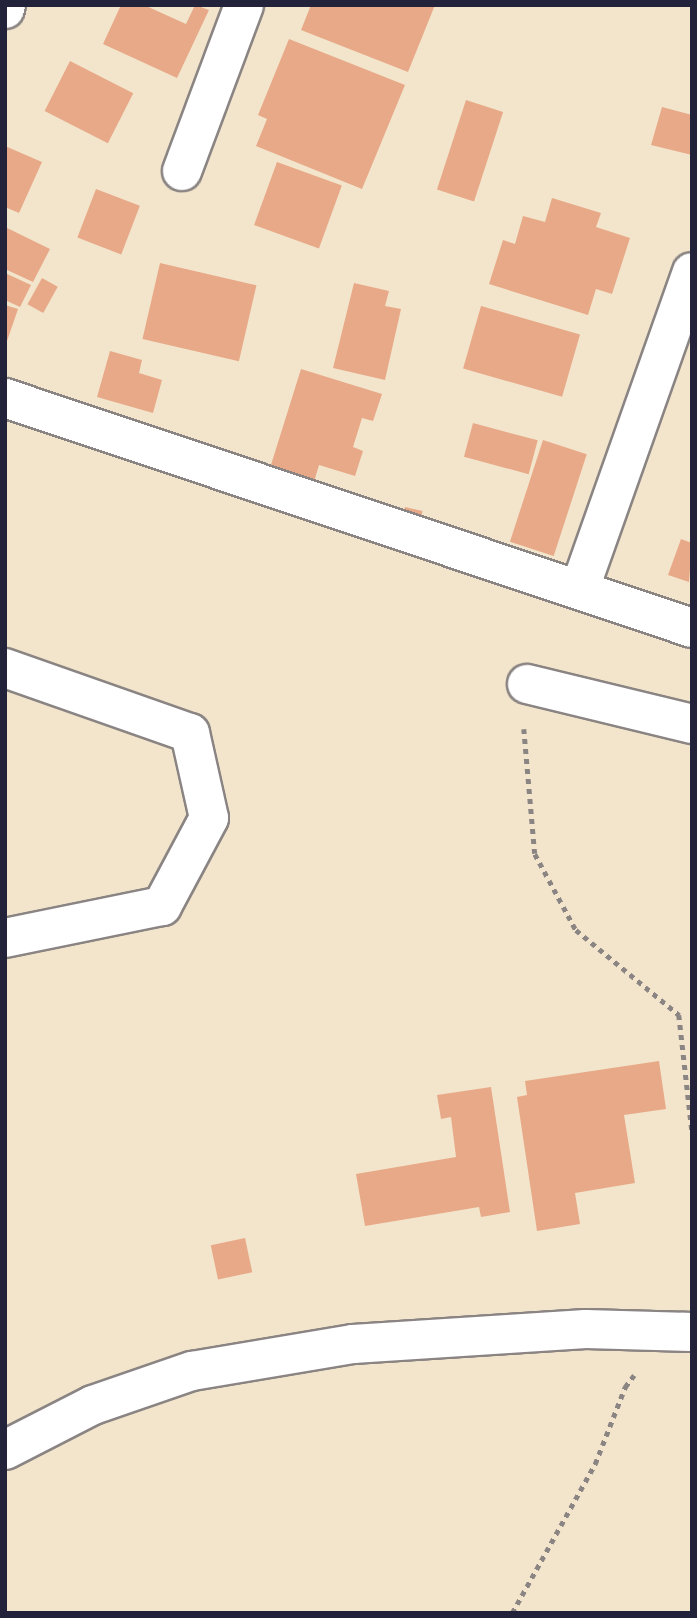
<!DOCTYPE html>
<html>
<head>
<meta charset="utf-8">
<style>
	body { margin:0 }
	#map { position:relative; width:697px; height:1618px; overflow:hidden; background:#f2e5cb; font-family:Pangolin,sans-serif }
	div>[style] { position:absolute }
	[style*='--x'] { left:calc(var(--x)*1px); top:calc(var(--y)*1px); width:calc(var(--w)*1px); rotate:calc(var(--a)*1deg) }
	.building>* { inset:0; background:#e8a989; transform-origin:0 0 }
	.path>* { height:4.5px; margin-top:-2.25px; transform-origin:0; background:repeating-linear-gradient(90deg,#8a8483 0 5px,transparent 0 10px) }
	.roads { filter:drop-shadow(2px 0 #8a8483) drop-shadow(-2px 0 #8a8483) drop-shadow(0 2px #8a8483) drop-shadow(0 -2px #8a8483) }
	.minor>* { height:38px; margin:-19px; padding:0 19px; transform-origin:19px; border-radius:19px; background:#fff }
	span { translate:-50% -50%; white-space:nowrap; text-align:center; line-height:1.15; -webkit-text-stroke:5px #fff; paint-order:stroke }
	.frame { position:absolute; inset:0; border:7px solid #22223b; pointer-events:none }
</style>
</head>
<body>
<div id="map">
	<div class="building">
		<i style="clip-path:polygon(121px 5px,144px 5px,186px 24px,195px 5px,209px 10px,177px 78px,103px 44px)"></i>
		<i style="clip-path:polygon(311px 5px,435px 5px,408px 72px,301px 30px)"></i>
		<i style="clip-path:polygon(289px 39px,405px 85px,362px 189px,256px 146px,267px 119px,258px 115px)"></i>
		<i style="left:70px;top:61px;width:71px;height:56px;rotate:27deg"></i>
		<i style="left:466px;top:100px;width:39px;height:94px;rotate:18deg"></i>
		<i style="clip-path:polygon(662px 107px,692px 115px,692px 155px,651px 145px)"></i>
		<i style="clip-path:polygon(5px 146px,42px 162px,19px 213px,5px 207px)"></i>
		<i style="left:277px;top:162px;width:69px;height:67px;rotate:20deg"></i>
		<i style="left:96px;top:189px;width:47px;height:52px;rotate:21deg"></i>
		<i style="clip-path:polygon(552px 198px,601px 213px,596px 227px,630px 238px,612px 294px,596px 289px,588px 315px,489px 284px,503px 240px,515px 244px,523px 216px,545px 222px)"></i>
		<i style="clip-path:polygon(5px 227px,50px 249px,33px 282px,5px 269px)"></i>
		<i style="left:160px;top:263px;width:99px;height:78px;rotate:13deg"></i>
		<i style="clip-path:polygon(5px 273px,31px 285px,20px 307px,5px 300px)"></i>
		<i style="left:42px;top:278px;width:18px;height:30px;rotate:29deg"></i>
		<i style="clip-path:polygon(354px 283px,389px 291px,385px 306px,401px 309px,385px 380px,333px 368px)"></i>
		<i style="clip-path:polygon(5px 305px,18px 309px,6px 344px,5px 344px)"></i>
		<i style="left:481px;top:306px;width:103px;height:65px;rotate:16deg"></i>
		<i style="clip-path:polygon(110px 351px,142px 360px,139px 373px,162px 380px,153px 413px,97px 397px)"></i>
		<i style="clip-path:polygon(301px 369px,382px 394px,373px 421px,362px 418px,353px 447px,363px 451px,355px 476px,319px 465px,314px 482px,270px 468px)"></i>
		<i style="left:473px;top:423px;width:67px;height:35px;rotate:15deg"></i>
		<i style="left:543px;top:440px;width:46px;height:107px;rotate:18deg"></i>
		<i style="left:405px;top:507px;width:18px;height:19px;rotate:13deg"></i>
		<i style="clip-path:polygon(681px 539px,692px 543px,689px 582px,668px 575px)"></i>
		<i style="clip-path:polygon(659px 1061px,666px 1109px,624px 1115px,635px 1183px,575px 1193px,580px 1224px,537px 1231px,517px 1097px,527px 1095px,525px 1081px)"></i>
		<i style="clip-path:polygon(491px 1087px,510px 1212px,481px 1217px,479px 1207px,365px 1226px,356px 1174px,456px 1157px,451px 1117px,441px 1119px,437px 1095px)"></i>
		<i style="left:245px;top:1238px;width:35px;height:35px;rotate:78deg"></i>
	</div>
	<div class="path">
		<i style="--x:524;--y:729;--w:125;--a:85"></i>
		<i style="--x:535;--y:854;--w:86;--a:61.7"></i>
		<i style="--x:576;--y:930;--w:134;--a:39.5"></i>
		<i style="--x:679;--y:1015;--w:116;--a:83.6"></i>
		<i style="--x:512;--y:1613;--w:171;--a:-60.9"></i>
		<i style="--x:595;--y:1464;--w:83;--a:-68.7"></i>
		<i style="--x:625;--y:1387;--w:15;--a:-53"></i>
	</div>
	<div class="roads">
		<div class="minor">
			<i style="--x:5;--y:9;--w:4;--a:-76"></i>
			<i style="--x:182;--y:171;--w:177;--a:-69.5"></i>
			<i style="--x:5;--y:398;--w:724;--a:18.51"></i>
			<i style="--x:580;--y:588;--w:335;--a:-70.5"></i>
			<i style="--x:5;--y:668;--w:196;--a:19.4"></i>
			<i style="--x:190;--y:733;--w:87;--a:77.4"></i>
			<i style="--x:209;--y:818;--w:100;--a:118.1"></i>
			<i style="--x:162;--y:906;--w:160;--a:168.5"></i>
			<i style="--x:527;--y:684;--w:170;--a:13.6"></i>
			<i style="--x:5;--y:1450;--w:99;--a:-27.1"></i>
			<i style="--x:93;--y:1405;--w:105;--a:-19"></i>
			<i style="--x:192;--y:1371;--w:163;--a:-9.5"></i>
			<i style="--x:353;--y:1344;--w:233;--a:-3.7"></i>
			<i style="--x:586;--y:1329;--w:106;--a:1.6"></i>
		</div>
	</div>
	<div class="frame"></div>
</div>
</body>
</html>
